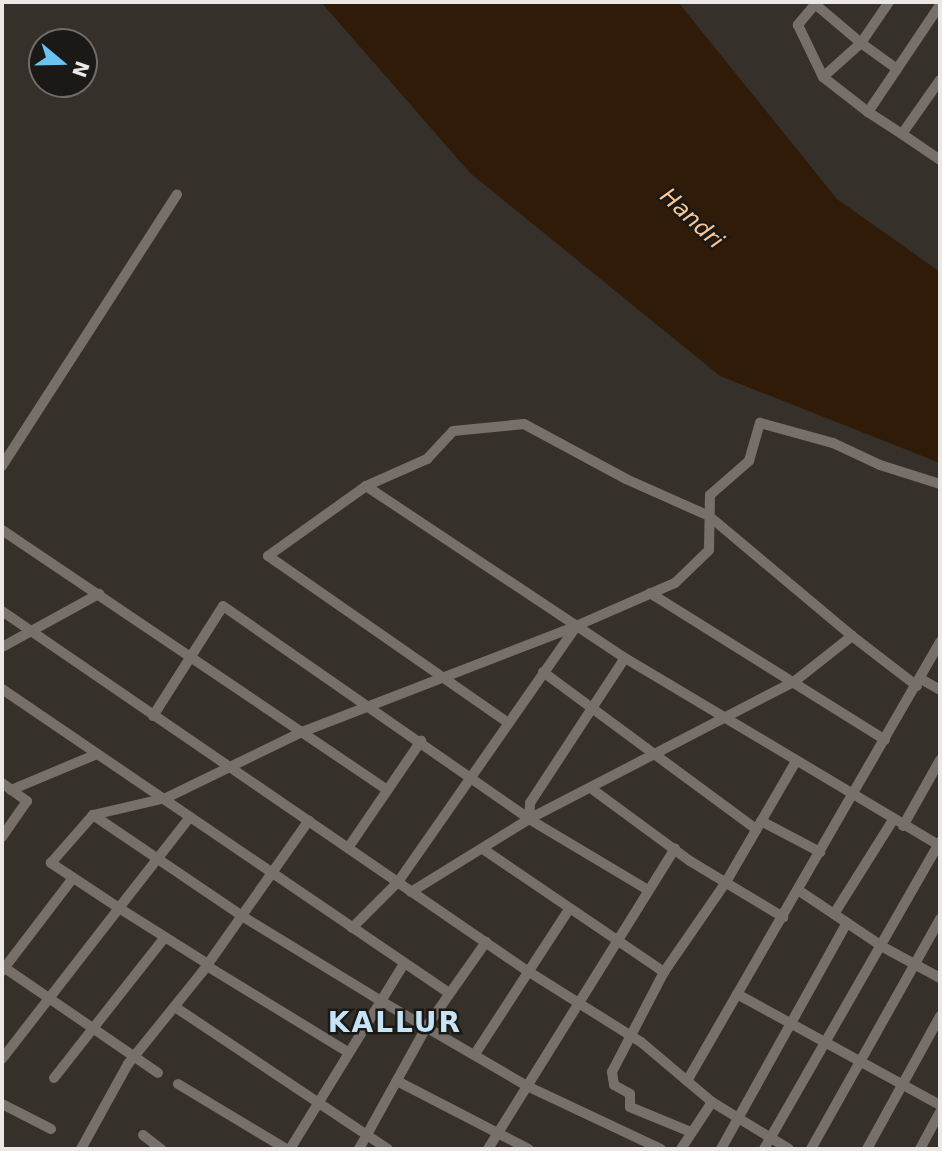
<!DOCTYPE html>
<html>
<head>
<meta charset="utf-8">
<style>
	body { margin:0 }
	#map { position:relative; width:942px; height:1151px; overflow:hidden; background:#36302b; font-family:"DejaVu Sans",sans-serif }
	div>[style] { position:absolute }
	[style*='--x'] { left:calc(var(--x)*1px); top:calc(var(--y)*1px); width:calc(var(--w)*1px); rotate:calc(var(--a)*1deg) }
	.water>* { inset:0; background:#2f1b07 }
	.street>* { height:10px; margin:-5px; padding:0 5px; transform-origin:5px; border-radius:5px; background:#77706a }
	span { translate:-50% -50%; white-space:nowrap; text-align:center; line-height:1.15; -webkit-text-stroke:5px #1b1916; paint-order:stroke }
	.water-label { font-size:23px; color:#fbc597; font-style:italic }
	.district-label { font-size:28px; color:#c6e4f6; font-weight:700; letter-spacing:2px }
	.frame { position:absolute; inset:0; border:4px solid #ece8e5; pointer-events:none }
	.north { position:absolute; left:28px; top:28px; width:70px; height:70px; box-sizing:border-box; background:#1b1916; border:2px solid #6f6c69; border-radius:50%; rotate:109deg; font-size:19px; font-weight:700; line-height:28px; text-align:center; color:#ece8e5 }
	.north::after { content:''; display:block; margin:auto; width:24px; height:32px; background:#6cc3f2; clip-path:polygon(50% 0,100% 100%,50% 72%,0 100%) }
</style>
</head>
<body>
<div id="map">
	<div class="water">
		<i style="clip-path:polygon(321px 2px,678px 2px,837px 199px,940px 272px,940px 463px,720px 376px,470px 173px)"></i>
	</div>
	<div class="street">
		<i style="--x:817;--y:2;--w:30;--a:130"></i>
		<i style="--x:798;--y:25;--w:58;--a:64.3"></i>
		<i style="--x:889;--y:2;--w:50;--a:124.3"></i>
		<i style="--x:861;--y:43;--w:44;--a:35.8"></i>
		<i style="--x:897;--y:69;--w:77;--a:-56.1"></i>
		<i style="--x:815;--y:4;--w:60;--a:40.3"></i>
		<i style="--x:861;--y:43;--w:51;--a:138.2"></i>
		<i style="--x:823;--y:77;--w:57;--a:37.9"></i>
		<i style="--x:897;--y:69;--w:52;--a:124"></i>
		<i style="--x:868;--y:112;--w:40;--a:32.9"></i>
		<i style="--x:940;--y:80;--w:66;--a:125.1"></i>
		<i style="--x:902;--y:134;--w:46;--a:34.4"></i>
		<i style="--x:2;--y:466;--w:323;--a:-57.2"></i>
		<i style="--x:366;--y:486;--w:67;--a:-23.9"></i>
		<i style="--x:427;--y:459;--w:38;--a:-47"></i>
		<i style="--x:453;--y:431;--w:71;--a:-5.6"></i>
		<i style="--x:524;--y:424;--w:116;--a:28.3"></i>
		<i style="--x:626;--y:479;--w:91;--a:24"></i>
		<i style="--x:709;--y:516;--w:187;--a:40"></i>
		<i style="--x:2;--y:530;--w:465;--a:34"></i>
		<i style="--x:650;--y:593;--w:277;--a:32"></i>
		<i style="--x:2;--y:611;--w:635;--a:34.42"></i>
		<i style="--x:526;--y:970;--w:136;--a:32.1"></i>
		<i style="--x:641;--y:1042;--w:93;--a:40.2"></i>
		<i style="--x:712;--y:1102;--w:90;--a:31.4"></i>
		<i style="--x:2;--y:647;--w:111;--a:-28.7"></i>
		<i style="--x:543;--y:672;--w:265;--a:36.4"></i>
		<i style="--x:921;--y:679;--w:22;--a:30"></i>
		<i style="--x:2;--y:689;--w:541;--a:34.22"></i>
		<i style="--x:153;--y:716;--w:130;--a:-57.5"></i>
		<i style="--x:223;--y:606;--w:373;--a:34.8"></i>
		<i style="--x:529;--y:819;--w:139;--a:30.8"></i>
		<i style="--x:507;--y:722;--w:291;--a:-145.2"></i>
		<i style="--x:268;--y:556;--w:120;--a:-35.5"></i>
		<i style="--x:366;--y:486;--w:311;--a:33.6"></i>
		<i style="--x:625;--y:658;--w:367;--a:30.8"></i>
		<i style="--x:2;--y:783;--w:31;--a:36"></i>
		<i style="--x:27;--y:801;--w:44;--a:124.8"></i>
		<i style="--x:592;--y:789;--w:122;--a:36.3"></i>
		<i style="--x:690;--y:861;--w:109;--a:31.1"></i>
		<i style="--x:11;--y:790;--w:93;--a:-22.7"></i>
		<i style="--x:93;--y:815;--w:75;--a:-13.1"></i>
		<i style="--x:166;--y:798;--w:151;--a:-25.9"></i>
		<i style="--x:302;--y:732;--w:294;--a:-21.1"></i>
		<i style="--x:576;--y:626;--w:108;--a:-23.5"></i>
		<i style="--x:675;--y:583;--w:47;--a:-44.1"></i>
		<i style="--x:709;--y:550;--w:55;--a:-89"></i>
		<i style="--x:710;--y:495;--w:52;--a:-41.1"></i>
		<i style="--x:749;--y:461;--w:40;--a:-74"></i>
		<i style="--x:760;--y:423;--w:76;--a:15.3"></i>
		<i style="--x:833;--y:443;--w:52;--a:25.1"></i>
		<i style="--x:880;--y:465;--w:63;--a:17.6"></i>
		<i style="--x:190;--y:817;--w:115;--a:128"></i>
		<i style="--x:119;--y:908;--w:105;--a:32.2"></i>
		<i style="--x:529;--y:819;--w:16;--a:-86"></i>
		<i style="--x:530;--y:803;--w:173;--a:-56.8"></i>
		<i style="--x:761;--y:821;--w:67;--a:27.7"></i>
		<i style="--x:903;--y:826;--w:76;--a:-60.7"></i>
		<i style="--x:348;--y:848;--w:130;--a:-55.7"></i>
		<i style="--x:483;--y:849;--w:219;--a:34.2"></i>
		<i style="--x:664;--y:972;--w:113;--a:117.5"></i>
		<i style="--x:612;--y:1072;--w:13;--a:81"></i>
		<i style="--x:614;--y:1085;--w:18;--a:29"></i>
		<i style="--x:630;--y:1094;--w:13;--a:90"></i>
		<i style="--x:630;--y:1107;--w:66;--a:22.3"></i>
		<i style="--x:798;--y:890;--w:102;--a:33.8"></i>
		<i style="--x:883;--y:947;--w:65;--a:28.5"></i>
		<i style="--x:411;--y:892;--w:139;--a:-31.7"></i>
		<i style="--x:529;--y:819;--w:300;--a:-27.4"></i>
		<i style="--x:795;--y:681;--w:73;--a:-38.3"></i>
		<i style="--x:852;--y:636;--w:82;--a:37.6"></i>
		<i style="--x:834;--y:914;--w:111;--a:-57.9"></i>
		<i style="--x:352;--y:928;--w:65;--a:-45"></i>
		<i style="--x:398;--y:882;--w:311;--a:-55.1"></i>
		<i style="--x:2;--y:966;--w:189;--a:34.4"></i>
		<i style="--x:207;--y:966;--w:165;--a:31.4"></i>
		<i style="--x:2;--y:971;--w:117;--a:-52.6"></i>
		<i style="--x:664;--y:972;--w:109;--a:-55.4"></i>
		<i style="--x:726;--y:882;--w:138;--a:-59.9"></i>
		<i style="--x:737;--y:994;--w:231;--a:28.7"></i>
		<i style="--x:175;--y:1007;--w:256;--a:33.7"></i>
		<i style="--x:475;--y:1054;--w:173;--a:-57"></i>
		<i style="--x:2;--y:1059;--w:191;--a:-52.2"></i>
		<i style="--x:119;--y:908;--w:82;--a:-146.5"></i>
		<i style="--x:51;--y:863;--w:64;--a:-48.8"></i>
		<i style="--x:93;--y:815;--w:180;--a:34.1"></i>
		<i style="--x:242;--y:916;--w:163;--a:31.4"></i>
		<i style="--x:381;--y:1001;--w:169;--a:30.2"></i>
		<i style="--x:527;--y:1086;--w:148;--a:25.2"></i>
		<i style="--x:54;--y:1078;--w:179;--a:-51.8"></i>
		<i style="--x:397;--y:1081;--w:148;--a:27.3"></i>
		<i style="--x:687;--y:1081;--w:507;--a:-60.04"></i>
		<i style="--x:178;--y:1084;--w:126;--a:31"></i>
		<i style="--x:2;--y:1104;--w:55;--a:27"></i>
		<i style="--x:143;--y:1135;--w:23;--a:38"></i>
		<i style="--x:81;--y:1149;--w:97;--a:-61.1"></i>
		<i style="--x:128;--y:1064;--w:119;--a:-51.1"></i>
		<i style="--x:203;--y:971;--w:184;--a:-54.9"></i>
		<i style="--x:290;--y:1149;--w:217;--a:-58.4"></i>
		<i style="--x:359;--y:1149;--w:141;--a:-61.1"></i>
		<i style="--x:427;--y:1026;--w:103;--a:-54.9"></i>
		<i style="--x:488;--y:1149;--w:354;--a:-58.1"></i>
		<i style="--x:681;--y:1149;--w:56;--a:-56.6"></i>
		<i style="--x:721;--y:1149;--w:259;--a:-60.9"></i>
		<i style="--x:764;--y:1149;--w:354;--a:-60.2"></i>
		<i style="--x:811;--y:1149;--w:264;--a:-60.7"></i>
		<i style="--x:867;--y:1149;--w:152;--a:-61.2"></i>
		<i style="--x:920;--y:1149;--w:42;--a:-61.6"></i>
	</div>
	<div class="water-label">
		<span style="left:692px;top:218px;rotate:43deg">Handri</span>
	</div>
	<div class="district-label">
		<span style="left:395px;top:1023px">KALLUR</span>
	</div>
	<div class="frame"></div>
	<div class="north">N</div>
</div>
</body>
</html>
